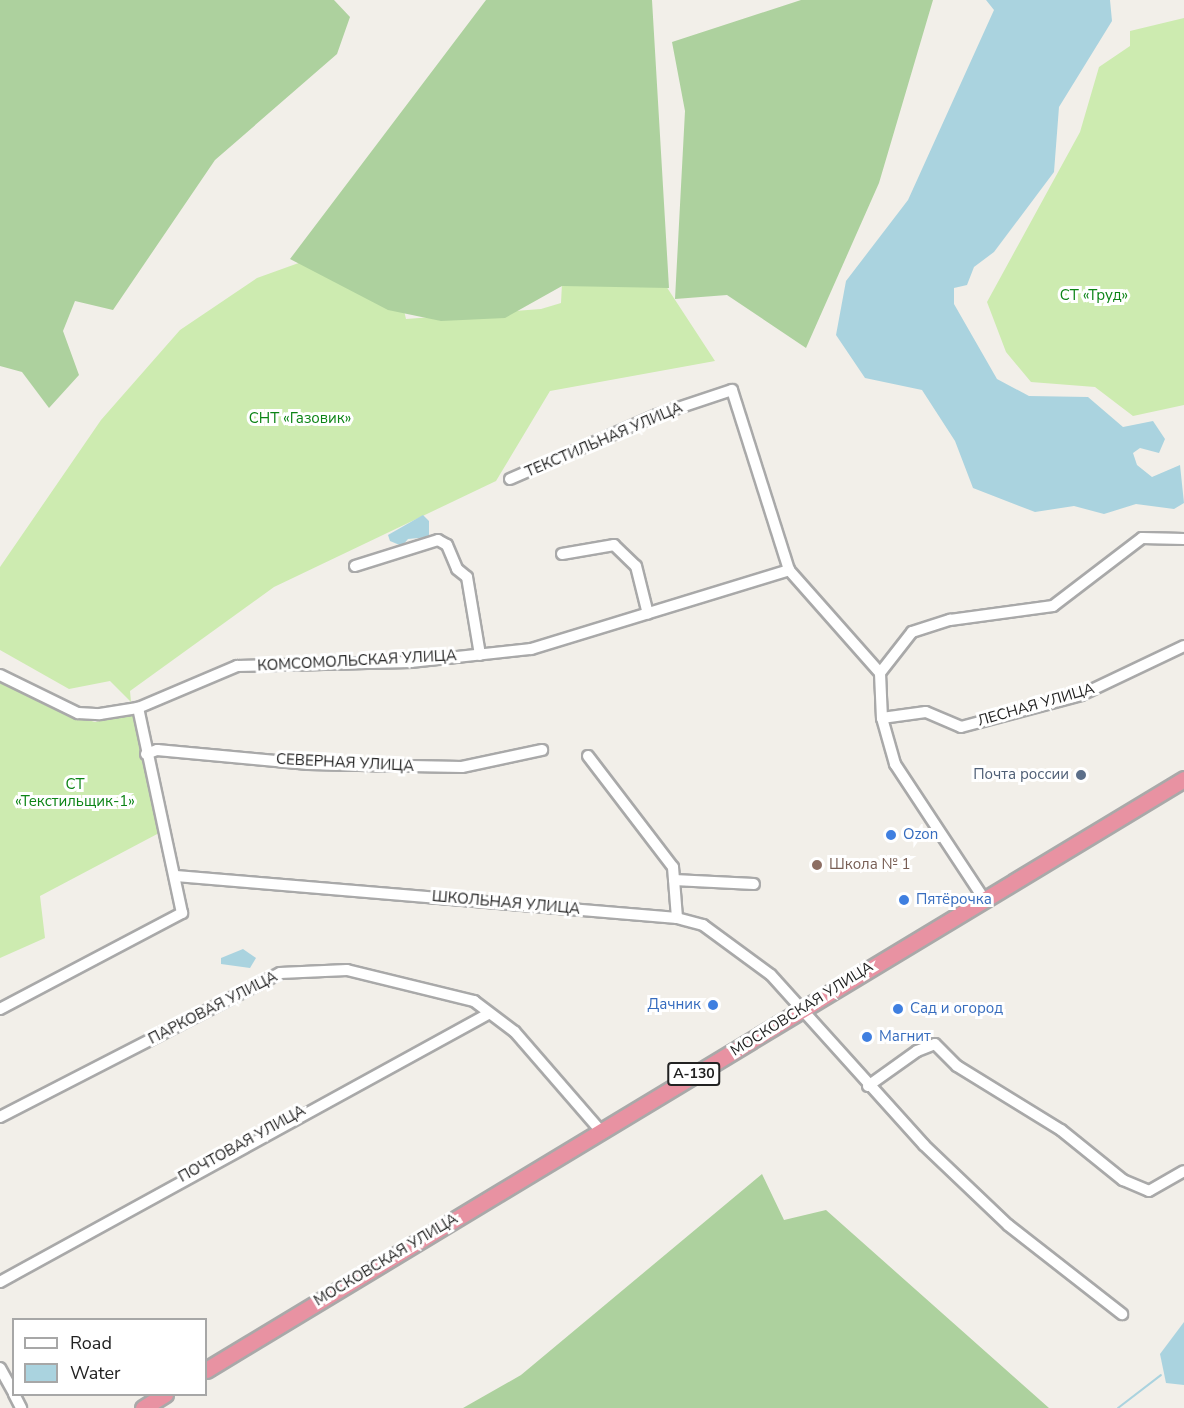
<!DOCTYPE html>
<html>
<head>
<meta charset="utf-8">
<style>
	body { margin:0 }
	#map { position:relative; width:1184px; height:1408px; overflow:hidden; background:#f2efe9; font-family:"Nunito Sans",sans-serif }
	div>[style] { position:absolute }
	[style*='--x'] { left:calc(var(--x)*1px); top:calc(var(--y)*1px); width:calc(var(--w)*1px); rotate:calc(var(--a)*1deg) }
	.grass>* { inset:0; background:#cdebb0 }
	.forest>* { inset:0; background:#add19e }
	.water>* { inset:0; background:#aad3df }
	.stream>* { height:2px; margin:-1px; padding:0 1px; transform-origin:1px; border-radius:1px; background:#aad3df }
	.roads { filter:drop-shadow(2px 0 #a9a9a9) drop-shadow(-2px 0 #a9a9a9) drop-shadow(0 2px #a9a9a9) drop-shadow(0 -2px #a9a9a9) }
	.minor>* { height:10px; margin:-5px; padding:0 5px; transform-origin:5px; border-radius:5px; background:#fff }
	.highway>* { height:15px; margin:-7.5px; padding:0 7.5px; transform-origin:7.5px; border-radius:7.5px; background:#e892a2 }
	.dots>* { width:16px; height:16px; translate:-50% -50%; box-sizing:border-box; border:3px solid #fff; border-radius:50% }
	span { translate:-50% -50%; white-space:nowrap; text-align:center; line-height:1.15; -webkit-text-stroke:6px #fff; paint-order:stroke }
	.shield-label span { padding:2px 4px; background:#fff; border:2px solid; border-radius:4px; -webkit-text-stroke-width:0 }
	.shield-label { font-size:14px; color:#222; font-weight:700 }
	.park-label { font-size:15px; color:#0c8416 }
	.street-label { font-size:15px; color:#222 }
	.service-label { font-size:15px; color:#4e5e75 }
	.right { translate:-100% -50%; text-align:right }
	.shop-label { font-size:15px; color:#366cbe }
	.left { translate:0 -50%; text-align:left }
	.education-label { font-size:15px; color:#785e54 }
	.legend { position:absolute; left:12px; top:1318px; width:195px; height:78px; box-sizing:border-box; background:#fff; border:2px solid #a7a7a7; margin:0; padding:8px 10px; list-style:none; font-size:18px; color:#222 }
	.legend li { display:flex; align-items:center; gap:12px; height:30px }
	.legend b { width:30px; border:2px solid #a7a7a7 }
</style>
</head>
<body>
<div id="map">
	<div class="grass">
		<i style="clip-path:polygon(1184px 18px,1184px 405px,1133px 416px,1095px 387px,1031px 382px,1006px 352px,987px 302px,1080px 132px,1099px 67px,1130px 46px,1130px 31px)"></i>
		<i style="clip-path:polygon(307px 260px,401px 298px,406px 319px,541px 309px,561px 303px,562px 283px,666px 286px,715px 361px,550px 391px,496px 481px,274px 587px,130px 691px,131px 702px,110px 681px,69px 689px,0 650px,0 567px,101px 420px,180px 330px,257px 278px)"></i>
		<i style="clip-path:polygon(0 681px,63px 713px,95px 722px,133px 714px,161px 832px,40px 896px,45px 938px,0 958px)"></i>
	</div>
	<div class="forest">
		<i style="clip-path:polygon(0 0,334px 0,350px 17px,337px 54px,215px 160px,113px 310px,75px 301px,63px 331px,79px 375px,49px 408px,22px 372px,0 366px)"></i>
		<i style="clip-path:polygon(486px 0,652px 0,669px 288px,562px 286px,505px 318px,441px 321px,388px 310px,290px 259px)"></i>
		<i style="clip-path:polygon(801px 0,933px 0,879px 183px,806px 348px,727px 295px,675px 299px,685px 111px,672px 42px)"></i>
		<i style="clip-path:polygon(762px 1174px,784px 1220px,826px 1210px,1049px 1408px,463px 1408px,521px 1375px)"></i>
	</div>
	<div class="water">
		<i style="clip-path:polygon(986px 0,1110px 0,1112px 21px,1059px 107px,1054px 172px,994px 252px,974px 267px,967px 285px,954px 288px,954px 304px,997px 379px,1029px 396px,1088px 397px,1123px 427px,1153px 421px,1165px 439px,1159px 453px,1140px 448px,1133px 453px,1137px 465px,1152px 477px,1180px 465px,1184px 503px,1174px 509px,1136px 504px,1104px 514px,1074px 506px,1035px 512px,973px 488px,955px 441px,922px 390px,865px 378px,836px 335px,846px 281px,908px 200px,994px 10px)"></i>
		<i style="clip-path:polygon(423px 515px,429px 521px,429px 537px,408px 539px,402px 546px,390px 541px,388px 535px)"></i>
		<i style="clip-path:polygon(243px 949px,256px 958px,250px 968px,221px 964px,221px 958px)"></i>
		<i style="clip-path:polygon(1184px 1322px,1184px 1385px,1166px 1383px,1160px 1354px)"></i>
	</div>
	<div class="stream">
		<i style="--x:1118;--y:1408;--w:54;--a:-37.5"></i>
	</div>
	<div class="roads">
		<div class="minor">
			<i style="--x:510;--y:479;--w:160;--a:-23.5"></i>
			<i style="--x:657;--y:415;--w:79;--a:-18.4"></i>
			<i style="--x:732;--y:390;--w:189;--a:72.4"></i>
			<i style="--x:789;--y:570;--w:137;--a:48.5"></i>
			<i style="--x:880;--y:673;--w:45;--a:87.5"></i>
			<i style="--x:882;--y:718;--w:48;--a:74.2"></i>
			<i style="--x:895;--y:764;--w:162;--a:56.6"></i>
			<i style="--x:562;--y:554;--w:53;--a:-9.8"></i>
			<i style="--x:614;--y:545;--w:30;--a:44"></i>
			<i style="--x:636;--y:566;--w:49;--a:76"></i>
			<i style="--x:355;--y:566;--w:87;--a:-17.4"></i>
			<i style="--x:438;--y:540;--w:10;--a:29"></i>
			<i style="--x:447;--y:545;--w:26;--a:67"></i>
			<i style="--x:457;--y:569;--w:13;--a:39"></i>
			<i style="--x:467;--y:577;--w:79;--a:80.5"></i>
			<i style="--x:880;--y:673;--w:52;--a:-52"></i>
			<i style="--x:912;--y:632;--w:40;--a:-18"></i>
			<i style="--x:950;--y:620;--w:104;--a:-7.7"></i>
			<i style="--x:1053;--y:606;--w:112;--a:-37.4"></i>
			<i style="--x:1142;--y:538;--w:42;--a:1.4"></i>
			<i style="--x:0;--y:675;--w:87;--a:26"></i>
			<i style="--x:78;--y:713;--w:22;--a:3"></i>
			<i style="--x:100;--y:714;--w:38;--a:-9"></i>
			<i style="--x:138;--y:708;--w:108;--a:-23"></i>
			<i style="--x:237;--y:666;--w:174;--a:-1.3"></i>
			<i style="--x:411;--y:662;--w:121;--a:-6.2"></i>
			<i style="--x:531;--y:649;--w:270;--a:-17"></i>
			<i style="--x:882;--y:718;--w:44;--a:-7.8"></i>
			<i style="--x:926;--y:712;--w:38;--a:23"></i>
			<i style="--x:961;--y:727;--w:124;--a:-14.9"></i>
			<i style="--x:1081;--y:695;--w:114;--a:-25.4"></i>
			<i style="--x:146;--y:754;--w:12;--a:-20"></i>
			<i style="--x:157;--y:750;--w:152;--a:5.3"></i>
			<i style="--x:308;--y:764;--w:154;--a:1.1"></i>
			<i style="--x:462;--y:767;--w:82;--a:-12"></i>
			<i style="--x:588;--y:756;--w:140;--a:52.6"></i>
			<i style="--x:673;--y:867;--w:51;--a:85.5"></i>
			<i style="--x:176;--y:876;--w:503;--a:4.79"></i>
			<i style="--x:677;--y:918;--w:27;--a:15"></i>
			<i style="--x:703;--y:925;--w:84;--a:36.3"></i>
			<i style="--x:771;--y:975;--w:229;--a:48"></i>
			<i style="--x:924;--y:1145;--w:116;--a:43.6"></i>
			<i style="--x:1008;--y:1225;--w:145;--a:38"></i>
			<i style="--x:674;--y:880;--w:80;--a:2.9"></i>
			<i style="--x:0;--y:1009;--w:206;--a:-27.8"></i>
			<i style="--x:182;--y:913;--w:210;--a:-102.1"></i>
			<i style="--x:868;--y:1086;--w:60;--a:-35.5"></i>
			<i style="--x:917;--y:1051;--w:19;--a:-21"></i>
			<i style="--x:935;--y:1044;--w:31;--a:45"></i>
			<i style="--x:957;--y:1066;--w:122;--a:31.6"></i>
			<i style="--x:1061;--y:1130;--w:80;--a:38.9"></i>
			<i style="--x:1123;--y:1180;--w:28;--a:23"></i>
			<i style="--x:1149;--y:1191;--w:40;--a:-29.7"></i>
			<i style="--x:0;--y:1117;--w:315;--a:-27.2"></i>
			<i style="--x:280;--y:973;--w:67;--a:-2.6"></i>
			<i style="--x:347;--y:970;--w:131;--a:13.7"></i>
			<i style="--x:474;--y:1001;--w:51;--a:37.1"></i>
			<i style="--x:515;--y:1032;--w:130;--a:49.1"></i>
			<i style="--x:0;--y:1282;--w:557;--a:-28.77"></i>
			<i style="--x:0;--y:1368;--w:29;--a:61"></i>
			<i style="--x:14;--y:1394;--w:16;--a:63"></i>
		</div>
		<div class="highway">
			<i style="--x:206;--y:1370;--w:1143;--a:-31.14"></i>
			<i style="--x:143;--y:1408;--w:26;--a:-32"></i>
		</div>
	</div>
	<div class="dots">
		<i style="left:1081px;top:775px;background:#5c6f8a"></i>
		<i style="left:891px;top:835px;background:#3f7fe0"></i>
		<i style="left:817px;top:865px;background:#8d6e63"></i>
		<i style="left:904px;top:900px;background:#3f7fe0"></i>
		<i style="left:713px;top:1005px;background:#3f7fe0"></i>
		<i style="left:898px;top:1009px;background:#3f7fe0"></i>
		<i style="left:867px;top:1037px;background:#3f7fe0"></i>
	</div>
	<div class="shield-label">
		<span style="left:694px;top:1074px">А-130</span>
	</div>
	<div class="park-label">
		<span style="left:1094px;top:296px">СТ «Труд»</span>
		<span style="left:300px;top:419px">СНТ «Газовик»</span>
		<span style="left:75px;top:793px">СТ<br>«Текстильщик-1»</span>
	</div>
	<div class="street-label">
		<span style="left:604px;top:440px;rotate:-23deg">ТЕКСТИЛЬНАЯ УЛИЦА</span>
		<span style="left:357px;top:661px;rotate:-3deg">КОМСОМОЛЬСКАЯ УЛИЦА</span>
		<span style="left:1036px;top:705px;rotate:-16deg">ЛЕСНАЯ УЛИЦА</span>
		<span style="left:345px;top:763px;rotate:3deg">СЕВЕРНАЯ УЛИЦА</span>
		<span style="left:506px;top:903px;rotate:5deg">ШКОЛЬНАЯ УЛИЦА</span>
		<span style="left:213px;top:1008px;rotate:-27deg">ПАРКОВАЯ УЛИЦА</span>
		<span style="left:802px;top:1009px;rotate:-32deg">МОСКОВСКАЯ УЛИЦА</span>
		<span style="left:242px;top:1144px;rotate:-29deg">ПОЧТОВАЯ УЛИЦА</span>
		<span style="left:386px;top:1260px;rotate:-31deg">МОСКОВСКАЯ УЛИЦА</span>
	</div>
	<div class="service-label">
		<span class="right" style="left:1069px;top:775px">Почта россии</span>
	</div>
	<div class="shop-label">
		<span class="left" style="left:903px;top:835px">Ozon</span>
		<span class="left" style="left:916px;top:900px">Пятёрочка</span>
		<span class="right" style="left:701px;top:1005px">Дачник</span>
		<span class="left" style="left:910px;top:1009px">Сад и огород</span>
		<span class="left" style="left:879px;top:1037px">Магнит</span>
	</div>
	<div class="education-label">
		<span class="left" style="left:829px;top:865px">Школа № 1</span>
	</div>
	<ul class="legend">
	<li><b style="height:8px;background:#fff"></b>Road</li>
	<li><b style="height:16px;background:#aad3df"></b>Water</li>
	</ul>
</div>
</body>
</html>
